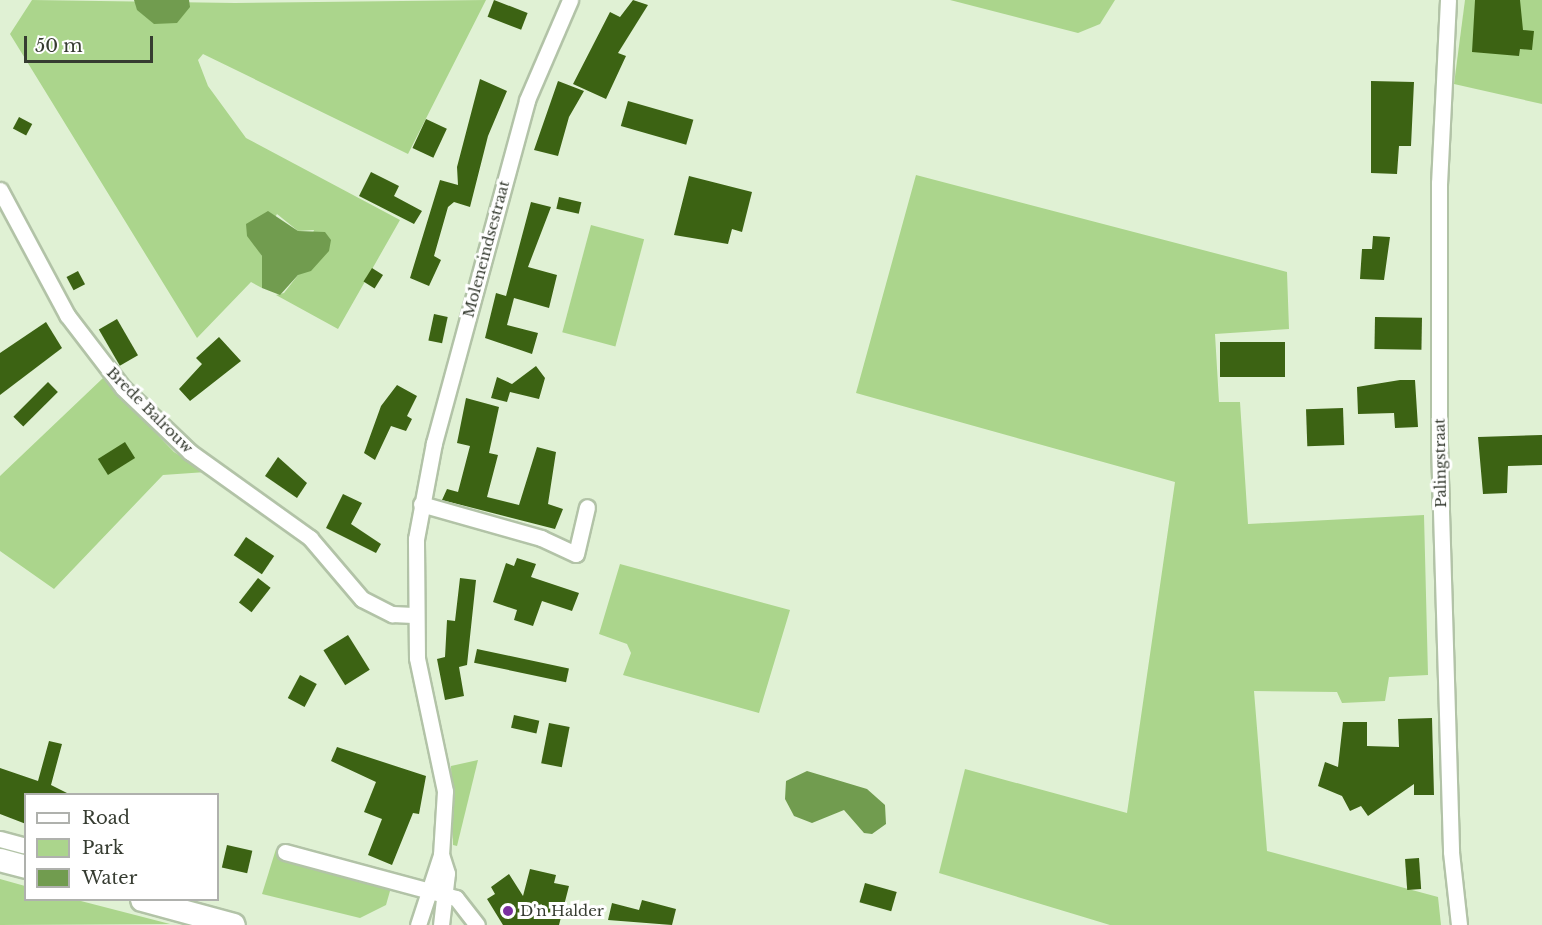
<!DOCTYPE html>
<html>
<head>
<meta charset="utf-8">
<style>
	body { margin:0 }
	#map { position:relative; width:1542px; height:925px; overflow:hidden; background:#e0f1d4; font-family:"Libre Baskerville",serif }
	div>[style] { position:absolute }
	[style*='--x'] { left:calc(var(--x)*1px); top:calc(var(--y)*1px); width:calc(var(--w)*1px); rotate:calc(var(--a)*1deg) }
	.green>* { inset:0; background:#abd58c; transform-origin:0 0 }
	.water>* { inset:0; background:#719c4f }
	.building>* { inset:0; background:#3c6313; transform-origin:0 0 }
	.roads { filter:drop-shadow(2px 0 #b2c3a7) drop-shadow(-2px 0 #b2c3a7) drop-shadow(0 2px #b2c3a7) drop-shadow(0 -2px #b2c3a7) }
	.street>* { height:15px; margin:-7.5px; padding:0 7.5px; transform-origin:7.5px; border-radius:7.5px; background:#fff }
	.secondary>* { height:22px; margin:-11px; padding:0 11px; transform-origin:11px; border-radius:11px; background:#fff }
	.dots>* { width:16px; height:16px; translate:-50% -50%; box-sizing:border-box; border:3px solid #fff; border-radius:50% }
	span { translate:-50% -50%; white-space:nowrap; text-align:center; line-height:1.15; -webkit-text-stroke:6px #fff; paint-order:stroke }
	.street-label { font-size:15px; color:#363c31 }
	.poi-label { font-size:15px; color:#363c31 }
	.left { translate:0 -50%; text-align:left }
	.legend { position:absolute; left:24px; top:793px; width:195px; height:108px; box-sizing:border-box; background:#fff; border:2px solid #afb1ad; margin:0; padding:8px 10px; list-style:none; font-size:18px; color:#363c31 }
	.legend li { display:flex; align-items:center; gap:12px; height:30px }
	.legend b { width:30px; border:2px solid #afb1ad }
	.scale { position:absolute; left:24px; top:36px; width:129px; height:27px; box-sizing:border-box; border:3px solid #363c31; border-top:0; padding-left:8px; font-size:18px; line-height:21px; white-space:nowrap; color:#363c31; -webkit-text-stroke:4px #fff; paint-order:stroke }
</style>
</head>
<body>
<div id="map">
	<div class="green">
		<i style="clip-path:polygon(32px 0,235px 3px,486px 0,408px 154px,203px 54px,198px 60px,208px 86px,246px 138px,400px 220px,338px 329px,276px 295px,284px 293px,298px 275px,314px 230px,298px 231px,277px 214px,257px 248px,262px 256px,262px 288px,251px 282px,197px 338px,10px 34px)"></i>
		<i style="clip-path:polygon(950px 0,1115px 0,1100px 24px,1078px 33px)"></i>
		<i style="clip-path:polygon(1465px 0,1542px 0,1542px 104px,1454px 84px)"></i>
		<i style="clip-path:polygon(916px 175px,1287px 272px,1289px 329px,1215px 334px,1219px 402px,1240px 402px,1248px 524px,1424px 515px,1428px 675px,1389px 677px,1385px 701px,1342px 703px,1337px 692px,1254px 691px,1267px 851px,1438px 897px,1441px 925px,1110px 925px,939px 873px,965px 769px,1127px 813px,1175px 482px,856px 393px)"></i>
		<i style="left:591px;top:225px;width:55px;height:111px;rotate:15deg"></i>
		<i style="clip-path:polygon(103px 378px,174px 452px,206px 472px,163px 475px,54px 589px,0 551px,0 476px)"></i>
		<i style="clip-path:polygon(620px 564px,790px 610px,759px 713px,623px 675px,631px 653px,627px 644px,599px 634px)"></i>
		<i style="clip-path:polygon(478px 760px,457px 846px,453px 845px,451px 766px)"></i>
		<i style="clip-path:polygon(276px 849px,392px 884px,386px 905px,360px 918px,262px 894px)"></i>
		<i style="clip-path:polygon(0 879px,25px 886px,26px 900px,77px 900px,170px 924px,0 925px)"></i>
	</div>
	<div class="water">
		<i style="clip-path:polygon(134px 0,189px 0,190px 7px,177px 23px,154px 24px,137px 10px)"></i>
		<i style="clip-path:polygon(268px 211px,298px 231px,325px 232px,331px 240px,329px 251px,311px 271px,298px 275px,280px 295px,262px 288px,262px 256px,247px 236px,246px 224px)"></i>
		<i style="clip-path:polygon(807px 771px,867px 789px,885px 805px,886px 824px,872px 834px,864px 833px,844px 810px,812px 823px,794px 816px,785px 799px,786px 781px)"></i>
	</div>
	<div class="building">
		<i style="left:494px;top:0;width:36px;height:18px;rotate:21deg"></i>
		<i style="clip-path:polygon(633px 0,648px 5px,618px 53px,626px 56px,606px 99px,573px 84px,610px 12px,620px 17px)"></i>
		<i style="clip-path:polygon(1475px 0,1520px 0,1523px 30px,1534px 31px,1532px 50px,1520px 49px,1519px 56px,1472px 52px)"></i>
		<i style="clip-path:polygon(480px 79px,507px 91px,488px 136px,470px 207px,454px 202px,448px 207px,434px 256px,441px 260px,429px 286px,410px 278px,440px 180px,458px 185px,457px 167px)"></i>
		<i style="clip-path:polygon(558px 81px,584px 91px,569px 117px,558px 156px,534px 150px)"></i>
		<i style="clip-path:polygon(1371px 81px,1414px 82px,1411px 146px,1399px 146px,1397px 174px,1371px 173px)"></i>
		<i style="left:628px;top:101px;width:68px;height:26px;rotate:16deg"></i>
		<i style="left:19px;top:117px;width:15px;height:13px;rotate:28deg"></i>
		<i style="left:426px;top:119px;width:23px;height:32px;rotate:25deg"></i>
		<i style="clip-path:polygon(371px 172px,399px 186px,394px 196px,422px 211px,414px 224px,359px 196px)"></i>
		<i style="clip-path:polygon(689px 176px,752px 192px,742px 232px,732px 229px,728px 244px,674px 235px)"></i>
		<i style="left:559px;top:197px;width:23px;height:12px;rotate:13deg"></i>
		<i style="clip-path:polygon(531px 202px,551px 207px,528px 267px,557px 275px,549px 308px,514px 298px,507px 325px,538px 333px,532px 354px,485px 338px,496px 293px,506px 296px)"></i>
		<i style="clip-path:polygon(1373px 236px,1390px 237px,1384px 280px,1360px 279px,1362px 249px,1372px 249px)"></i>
		<i style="left:372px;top:268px;width:13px;height:16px;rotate:32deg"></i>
		<i style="left:78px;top:271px;width:15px;height:13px;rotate:62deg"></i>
		<i style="left:434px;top:314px;width:14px;height:27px;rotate:12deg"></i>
		<i style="left:1375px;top:317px;width:47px;height:32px;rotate:1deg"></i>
		<i style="left:117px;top:319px;width:42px;height:21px;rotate:60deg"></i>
		<i style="clip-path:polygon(46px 322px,62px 348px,0 395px,0 353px)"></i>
		<i style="clip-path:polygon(219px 337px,241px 361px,190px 401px,179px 389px,202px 364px,196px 358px)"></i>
		<i style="left:1285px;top:342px;width:35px;height:65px;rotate:90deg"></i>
		<i style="clip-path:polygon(536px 366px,545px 378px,539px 399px,510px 392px,507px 402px,491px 398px,497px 377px,512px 384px)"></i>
		<i style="clip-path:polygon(1400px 380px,1415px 380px,1418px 427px,1395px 428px,1394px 413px,1358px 414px,1357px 387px)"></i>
		<i style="left:48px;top:382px;width:14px;height:49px;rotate:45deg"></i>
		<i style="clip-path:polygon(397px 385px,417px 396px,407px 416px,412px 419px,406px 431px,391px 426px,375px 460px,364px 453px,381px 406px)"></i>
		<i style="clip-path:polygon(466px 398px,499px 407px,489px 453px,498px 455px,487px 497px,519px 505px,537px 447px,556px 452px,548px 504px,563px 509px,555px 529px,442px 500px,447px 489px,458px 492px,470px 446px,457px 443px)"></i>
		<i style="left:1343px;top:408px;width:37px;height:37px;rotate:88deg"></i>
		<i style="clip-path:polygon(1542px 435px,1542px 465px,1508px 466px,1507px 493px,1483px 494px,1478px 437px)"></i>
		<i style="left:125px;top:442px;width:19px;height:32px;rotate:58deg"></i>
		<i style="clip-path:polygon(278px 457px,307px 483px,297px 498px,265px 476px)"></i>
		<i style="clip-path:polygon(343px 494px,362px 503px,351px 524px,381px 544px,376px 553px,326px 528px)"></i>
		<i style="left:246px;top:537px;width:34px;height:22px;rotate:34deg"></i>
		<i style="clip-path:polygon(517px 558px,536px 564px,531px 577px,579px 593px,572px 611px,542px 601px,533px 626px,514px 620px,517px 610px,493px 602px,506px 563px,514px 566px)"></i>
		<i style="left:258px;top:578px;width:16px;height:31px;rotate:38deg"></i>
		<i style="clip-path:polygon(460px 578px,476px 580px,467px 665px,459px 667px,464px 696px,445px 700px,437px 659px,445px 657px,447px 620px,455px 621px)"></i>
		<i style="left:348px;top:635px;width:41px;height:29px;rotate:58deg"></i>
		<i style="left:477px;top:649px;width:94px;height:14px;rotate:12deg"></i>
		<i style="left:300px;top:675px;width:19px;height:26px;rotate:28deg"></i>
		<i style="left:514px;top:715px;width:26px;height:13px;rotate:13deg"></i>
		<i style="clip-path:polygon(1432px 718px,1434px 795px,1414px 795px,1414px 784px,1368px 816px,1361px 806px,1350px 811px,1342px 796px,1318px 786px,1325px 762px,1338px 767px,1343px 722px,1367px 722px,1367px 746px,1399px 747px,1398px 719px)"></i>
		<i style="left:549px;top:723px;width:21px;height:41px;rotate:11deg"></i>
		<i style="clip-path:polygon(49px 741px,62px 744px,51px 785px,71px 795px,26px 795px,26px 824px,0 814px,0 768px,38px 781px)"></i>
		<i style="clip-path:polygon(337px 747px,426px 776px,419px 814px,413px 813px,392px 865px,368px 855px,382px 819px,364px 812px,376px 782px,331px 761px)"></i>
		<i style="left:227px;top:845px;width:26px;height:23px;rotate:13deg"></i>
		<i style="left:1419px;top:858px;width:31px;height:14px;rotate:86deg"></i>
		<i style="clip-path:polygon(530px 869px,556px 875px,554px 883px,569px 886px,559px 925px,503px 925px,487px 899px,495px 894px,491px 887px,509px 874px,523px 896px)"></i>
		<i style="left:865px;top:883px;width:33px;height:20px;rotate:16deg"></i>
		<i style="clip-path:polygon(642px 900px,676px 909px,672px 925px,608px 920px,612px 903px,639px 910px)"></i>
	</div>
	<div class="roads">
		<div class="street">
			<i style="--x:1448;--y:0;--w:183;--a:92.8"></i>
			<i style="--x:1439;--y:183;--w:261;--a:90"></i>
			<i style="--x:1439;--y:444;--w:408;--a:88.3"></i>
			<i style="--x:1451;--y:852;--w:73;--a:83.7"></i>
			<i style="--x:0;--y:190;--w:142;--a:61.8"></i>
			<i style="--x:67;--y:315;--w:92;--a:52.5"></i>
			<i style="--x:123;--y:388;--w:93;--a:43.7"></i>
			<i style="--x:190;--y:452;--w:148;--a:35.6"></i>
			<i style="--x:310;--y:538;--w:80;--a:49.6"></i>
			<i style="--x:362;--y:599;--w:34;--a:27"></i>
			<i style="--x:392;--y:614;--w:21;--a:3"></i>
			<i style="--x:421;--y:504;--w:125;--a:15.8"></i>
			<i style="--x:541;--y:538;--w:38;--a:25"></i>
			<i style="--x:576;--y:554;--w:48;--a:-76.8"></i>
			<i style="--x:0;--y:839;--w:24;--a:15"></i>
			<i style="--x:285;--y:852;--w:177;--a:15.1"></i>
			<i style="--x:456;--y:898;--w:34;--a:52"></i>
			<i style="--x:418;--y:925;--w:74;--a:-71.8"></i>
			<i style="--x:441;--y:925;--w:52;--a:-83.4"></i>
			<i style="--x:447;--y:873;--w:19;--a:-108"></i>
			<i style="--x:441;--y:855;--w:64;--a:-86.4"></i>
			<i style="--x:445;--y:791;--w:136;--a:-101.9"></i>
			<i style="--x:417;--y:658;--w:119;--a:-90.5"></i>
			<i style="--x:416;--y:539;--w:98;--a:-79.4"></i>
			<i style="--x:434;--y:443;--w:355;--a:-74.8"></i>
			<i style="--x:527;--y:100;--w:109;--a:-66.7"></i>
		</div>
		<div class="secondary">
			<i style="--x:0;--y:860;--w:27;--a:15"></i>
			<i style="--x:142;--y:900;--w:95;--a:15.2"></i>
		</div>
	</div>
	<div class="dots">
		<i style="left:508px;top:911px;background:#7b2fa0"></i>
	</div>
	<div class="street-label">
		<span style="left:486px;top:249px;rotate:-75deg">Moleneindsestraat</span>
		<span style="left:150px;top:410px;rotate:45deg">Brede Balrouw</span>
		<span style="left:1440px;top:463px;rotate:-91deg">Palingstraat</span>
	</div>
	<div class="poi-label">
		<span class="left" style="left:520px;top:911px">D'n Halder</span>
	</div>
	<ul class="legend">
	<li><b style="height:8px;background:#fff"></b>Road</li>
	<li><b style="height:16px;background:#abd58c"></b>Park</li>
	<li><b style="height:16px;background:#719c4f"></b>Water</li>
	</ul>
	<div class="scale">50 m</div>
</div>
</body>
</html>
